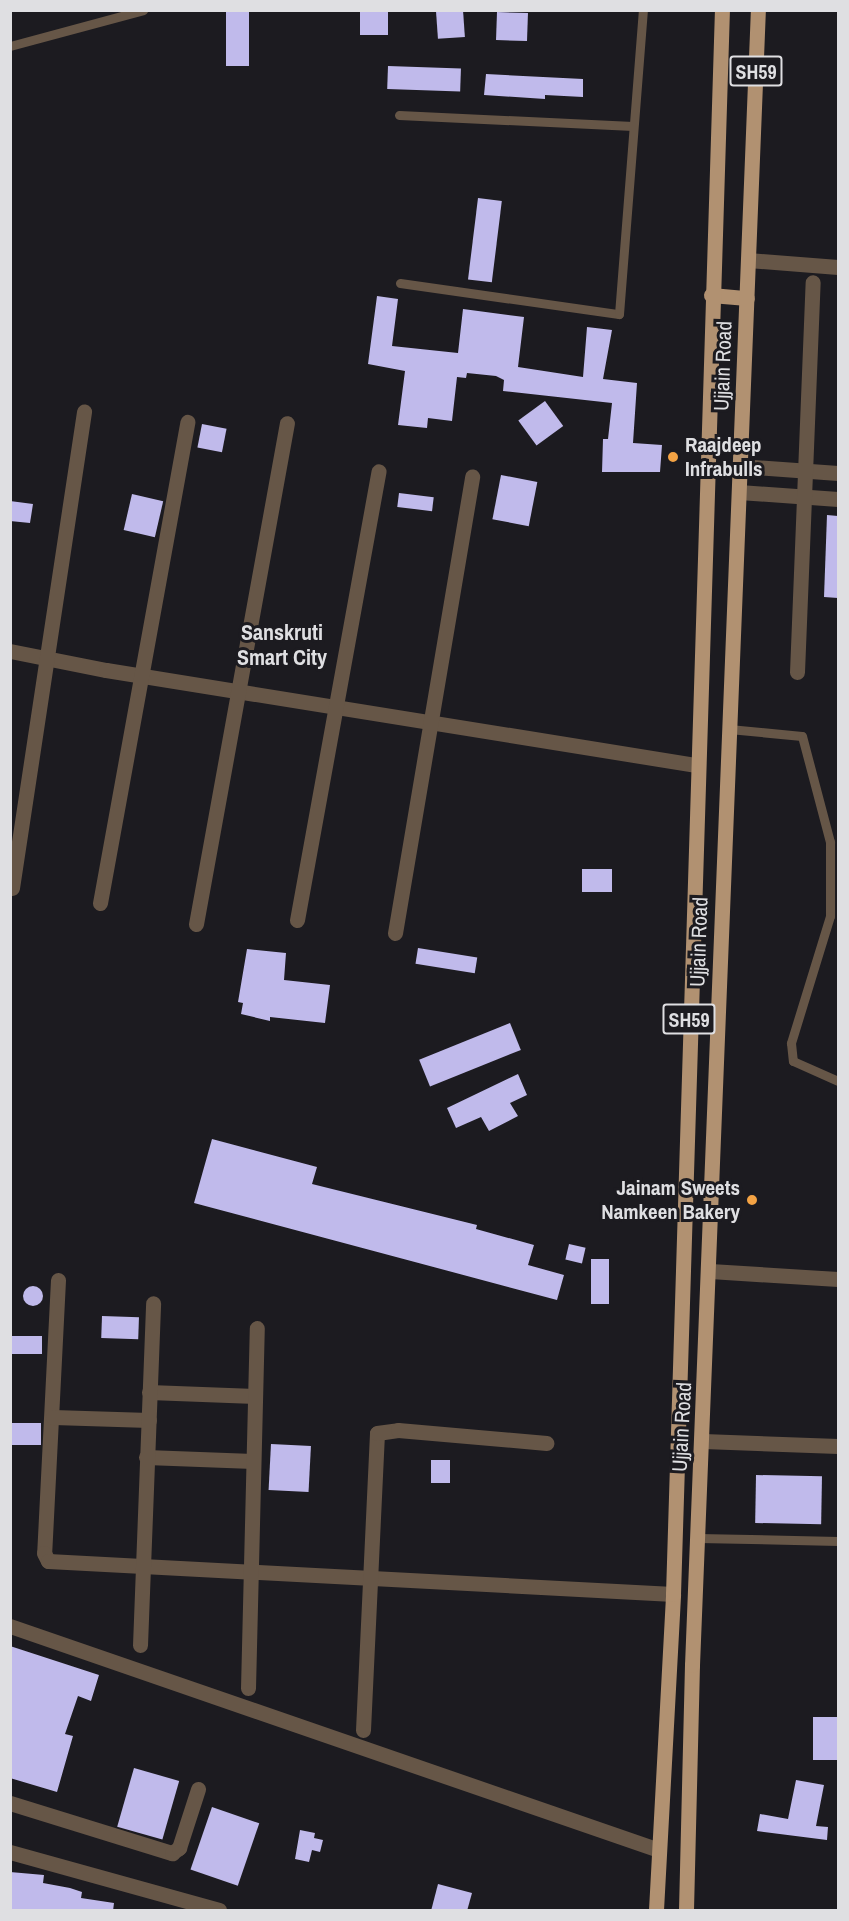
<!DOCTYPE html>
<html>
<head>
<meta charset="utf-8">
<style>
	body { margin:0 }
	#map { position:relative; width:849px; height:1921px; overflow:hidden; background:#1c1b20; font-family:"Archivo Narrow",sans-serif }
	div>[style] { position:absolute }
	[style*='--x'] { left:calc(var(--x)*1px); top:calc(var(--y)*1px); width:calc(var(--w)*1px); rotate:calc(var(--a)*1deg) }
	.building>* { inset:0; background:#c0baeb; transform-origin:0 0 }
	.round { border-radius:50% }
	.lane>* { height:9px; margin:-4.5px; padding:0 4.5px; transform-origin:4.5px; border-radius:4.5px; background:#665647 }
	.street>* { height:15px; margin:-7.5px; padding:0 7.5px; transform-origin:7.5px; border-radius:7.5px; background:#665647 }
	.primary>* { height:15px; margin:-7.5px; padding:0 7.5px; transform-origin:7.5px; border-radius:7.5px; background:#b19171 }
	.dots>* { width:16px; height:16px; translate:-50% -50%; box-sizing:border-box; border:3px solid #1c1b20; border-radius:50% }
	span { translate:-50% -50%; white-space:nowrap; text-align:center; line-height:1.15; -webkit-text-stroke:6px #1c1b20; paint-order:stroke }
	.shield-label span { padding:2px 4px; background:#1c1b20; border:2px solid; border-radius:4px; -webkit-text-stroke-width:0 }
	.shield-label { font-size:20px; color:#dfdfe2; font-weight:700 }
	.street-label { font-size:21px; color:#dfdfe2 }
	.poi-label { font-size:21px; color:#dfdfe2; font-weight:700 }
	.left { translate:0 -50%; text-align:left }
	.right { translate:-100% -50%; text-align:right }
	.neighbourhood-label { font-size:22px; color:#dfdfe2; font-weight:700 }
	.frame { position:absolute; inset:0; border:12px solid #dfdfe2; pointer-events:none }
</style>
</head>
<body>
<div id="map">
	<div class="building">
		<i style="left:226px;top:10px;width:23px;height:56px"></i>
		<i style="left:360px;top:10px;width:28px;height:25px"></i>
		<i style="left:463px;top:10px;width:27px;height:27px;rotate:86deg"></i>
		<i style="left:497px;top:12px;width:31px;height:28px;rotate:2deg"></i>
		<i style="left:388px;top:66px;width:73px;height:23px;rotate:2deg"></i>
		<i style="clip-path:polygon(486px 74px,583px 79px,583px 97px,545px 95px,545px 99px,484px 95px)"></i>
		<i style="left:478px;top:198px;width:24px;height:82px;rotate:7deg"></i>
		<i style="clip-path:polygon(377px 296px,398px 299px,392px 346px,458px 353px,463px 309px,524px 317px,518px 367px,583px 377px,587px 327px,612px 330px,603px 379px,637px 383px,633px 443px,662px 445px,660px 472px,602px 472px,603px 439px,608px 439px,612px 403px,503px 391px,504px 380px,496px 376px,467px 373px,466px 378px,457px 377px,452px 421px,428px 418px,427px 428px,398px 425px,405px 371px,368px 364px)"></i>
		<i style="left:545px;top:401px;width:31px;height:33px;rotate:54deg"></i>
		<i style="left:202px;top:424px;width:25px;height:24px;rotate:11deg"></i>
		<i style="left:501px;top:475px;width:37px;height:45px;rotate:11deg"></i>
		<i style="left:399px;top:493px;width:35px;height:14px;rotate:7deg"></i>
		<i style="left:132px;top:494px;width:32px;height:37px;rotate:13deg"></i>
		<i style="clip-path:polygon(10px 501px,33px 504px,30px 523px,10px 521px)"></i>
		<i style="clip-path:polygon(827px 515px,838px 516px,838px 598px,824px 597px)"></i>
		<i style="left:582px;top:869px;width:30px;height:23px"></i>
		<i style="left:418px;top:948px;width:60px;height:16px;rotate:9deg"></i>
		<i style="clip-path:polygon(247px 949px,286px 953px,284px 980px,330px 985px,325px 1023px,270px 1017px,270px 1021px,241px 1014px,243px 1003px,238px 1002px)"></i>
		<i style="left:510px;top:1023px;width:29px;height:98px;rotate:68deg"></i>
		<i style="clip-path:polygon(518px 1074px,527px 1095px,510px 1103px,518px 1116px,489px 1131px,481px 1117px,456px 1128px,447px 1108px)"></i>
		<i style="clip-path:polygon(212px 1139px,317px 1167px,312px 1184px,477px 1225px,476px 1229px,534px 1245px,528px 1265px,564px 1275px,557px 1300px,194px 1203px)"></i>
		<i style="left:569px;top:1244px;width:17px;height:16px;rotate:13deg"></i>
		<i style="left:591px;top:1259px;width:18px;height:45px"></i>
		<i class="round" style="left:23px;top:1286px;width:20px;height:20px"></i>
		<i style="left:102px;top:1316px;width:37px;height:22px;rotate:2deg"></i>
		<i style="left:10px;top:1336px;width:32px;height:18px"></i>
		<i style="left:10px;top:1423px;width:31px;height:22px"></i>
		<i style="left:271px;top:1444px;width:40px;height:46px;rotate:3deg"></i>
		<i style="left:450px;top:1460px;width:23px;height:19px;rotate:90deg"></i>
		<i style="left:756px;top:1475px;width:66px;height:48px;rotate:1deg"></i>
		<i style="clip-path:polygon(10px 1646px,99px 1675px,91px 1701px,78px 1696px,65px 1734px,73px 1736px,57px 1792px,10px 1778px)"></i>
		<i style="left:813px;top:1717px;width:25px;height:43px"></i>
		<i style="left:134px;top:1768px;width:47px;height:61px;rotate:16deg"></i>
		<i style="clip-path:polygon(796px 1780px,824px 1785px,816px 1826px,828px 1827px,827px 1840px,757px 1831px,760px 1814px,788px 1819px)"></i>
		<i style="left:212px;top:1807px;width:50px;height:66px;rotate:19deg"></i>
		<i style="clip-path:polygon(300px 1830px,315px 1833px,314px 1838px,323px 1840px,320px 1852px,312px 1850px,309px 1862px,295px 1859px)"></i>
		<i style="clip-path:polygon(10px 1872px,44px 1875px,43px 1883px,70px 1888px,82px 1892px,81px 1898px,114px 1903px,113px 1911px,10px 1911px)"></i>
		<i style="clip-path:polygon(438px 1884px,472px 1893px,467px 1911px,431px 1911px)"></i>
	</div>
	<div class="lane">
		<i style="--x:10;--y:46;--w:138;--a:-15.1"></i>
		<i style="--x:399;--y:115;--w:234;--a:2.7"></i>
		<i style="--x:400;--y:283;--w:221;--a:8.1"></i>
		<i style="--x:619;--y:314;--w:305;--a:-85.5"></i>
		<i style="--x:729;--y:729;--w:73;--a:5.5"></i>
		<i style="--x:802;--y:736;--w:110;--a:75.2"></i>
		<i style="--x:830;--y:842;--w:74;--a:90"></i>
		<i style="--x:830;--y:916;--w:133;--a:107.1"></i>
		<i style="--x:791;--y:1043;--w:18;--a:84"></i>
		<i style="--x:793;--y:1061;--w:49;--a:24"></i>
		<i style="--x:698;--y:1538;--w:140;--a:1.2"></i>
	</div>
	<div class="street">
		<i style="--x:748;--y:260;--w:90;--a:4.4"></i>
		<i style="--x:740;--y:466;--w:98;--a:4.1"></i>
		<i style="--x:739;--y:492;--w:99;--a:4"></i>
		<i style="--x:10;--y:651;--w:98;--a:11.2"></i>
		<i style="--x:106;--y:670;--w:598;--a:9.15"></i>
		<i style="--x:797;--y:672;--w:390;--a:-87.7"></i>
		<i style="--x:12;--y:888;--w:482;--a:-81.4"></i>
		<i style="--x:100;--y:903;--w:489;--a:-79.7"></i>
		<i style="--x:297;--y:920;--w:456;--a:-79.7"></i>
		<i style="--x:196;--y:924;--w:509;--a:-79.71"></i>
		<i style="--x:395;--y:933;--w:463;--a:-80.4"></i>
		<i style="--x:710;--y:1271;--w:128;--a:3.6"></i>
		<i style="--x:58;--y:1280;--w:273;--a:92.9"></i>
		<i style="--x:44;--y:1553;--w:9;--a:63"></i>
		<i style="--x:48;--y:1561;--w:626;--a:3.02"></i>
		<i style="--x:149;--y:1392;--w:106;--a:2.2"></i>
		<i style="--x:53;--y:1417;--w:96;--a:1.8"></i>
		<i style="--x:703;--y:1441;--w:135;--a:2.1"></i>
		<i style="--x:146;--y:1457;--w:107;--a:2.1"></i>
		<i style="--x:10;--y:1626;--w:683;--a:19.04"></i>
		<i style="--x:140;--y:1645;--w:342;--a:-87.8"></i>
		<i style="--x:248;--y:1688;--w:360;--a:-88.6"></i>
		<i style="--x:363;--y:1730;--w:297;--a:-87.3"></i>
		<i style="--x:377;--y:1433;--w:21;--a:-8"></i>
		<i style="--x:398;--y:1430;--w:149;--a:5"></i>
		<i style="--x:10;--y:1803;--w:170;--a:17.2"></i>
		<i style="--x:172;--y:1853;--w:9;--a:-36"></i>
		<i style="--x:179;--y:1848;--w:62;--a:-72.1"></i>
		<i style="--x:10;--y:1852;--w:217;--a:15.5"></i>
	</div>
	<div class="primary">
		<i style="--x:711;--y:295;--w:36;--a:5"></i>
		<i style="--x:656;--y:1910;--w:316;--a:-86.9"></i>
		<i style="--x:673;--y:1594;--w:1585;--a:-88.23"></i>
		<i style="--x:686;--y:1910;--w:245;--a:-88.6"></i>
		<i style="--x:692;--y:1665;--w:1656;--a:-87.72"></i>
	</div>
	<div class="dots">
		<i style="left:673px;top:457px;background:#f4a344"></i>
		<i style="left:752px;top:1200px;background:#f4a344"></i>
	</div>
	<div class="shield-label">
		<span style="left:756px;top:71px">SH59</span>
		<span style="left:689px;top:1019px">SH59</span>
	</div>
	<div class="street-label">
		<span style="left:723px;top:366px;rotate:-88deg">Ujjain Road</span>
		<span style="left:699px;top:942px;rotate:-88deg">Ujjain Road</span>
		<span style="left:682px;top:1427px;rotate:-87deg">Ujjain Road</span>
	</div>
	<div class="poi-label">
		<span class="left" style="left:685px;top:457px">Raajdeep<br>Infrabulls</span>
		<span class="right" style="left:740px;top:1200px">Jainam Sweets<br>Namkeen Bakery</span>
	</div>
	<div class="neighbourhood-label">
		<span style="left:282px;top:645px">Sanskruti<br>Smart City</span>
	</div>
	<div class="frame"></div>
</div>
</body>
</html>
